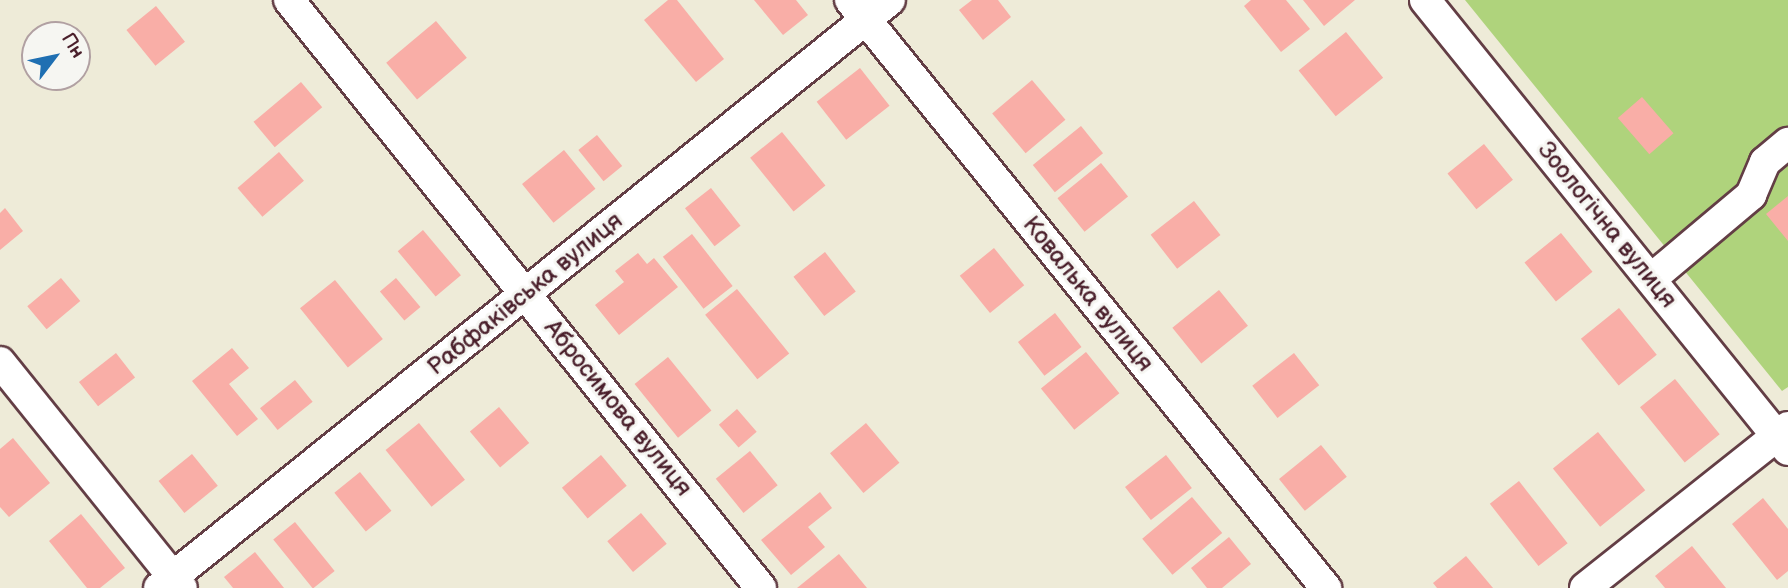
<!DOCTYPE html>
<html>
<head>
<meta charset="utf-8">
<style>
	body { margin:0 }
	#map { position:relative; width:1788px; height:588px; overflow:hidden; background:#eeebd8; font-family:"Balsamiq Sans",sans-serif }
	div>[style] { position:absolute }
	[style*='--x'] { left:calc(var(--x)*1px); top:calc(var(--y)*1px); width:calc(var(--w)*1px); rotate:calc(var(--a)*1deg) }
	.green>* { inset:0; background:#afd37c }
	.building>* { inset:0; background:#f9aea7; transform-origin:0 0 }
	.roads { filter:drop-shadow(2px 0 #633e45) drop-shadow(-2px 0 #633e45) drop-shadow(0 2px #633e45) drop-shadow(0 -2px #633e45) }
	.minor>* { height:30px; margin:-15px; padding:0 15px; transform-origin:15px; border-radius:15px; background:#fff }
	span { translate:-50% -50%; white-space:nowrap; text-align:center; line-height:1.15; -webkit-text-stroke:6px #f6f6f2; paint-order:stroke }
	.street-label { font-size:24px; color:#4a1f2b }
	.north { position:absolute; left:21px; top:21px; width:70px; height:70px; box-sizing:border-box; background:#f6f6f2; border:2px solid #b1a0a2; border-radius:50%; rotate:58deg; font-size:19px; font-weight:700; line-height:28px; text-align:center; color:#4a1f2b }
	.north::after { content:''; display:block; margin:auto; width:24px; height:32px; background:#1f6fb2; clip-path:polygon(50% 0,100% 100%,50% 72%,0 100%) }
</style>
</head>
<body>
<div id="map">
	<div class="green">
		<i style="clip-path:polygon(1465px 0,1788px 0,1788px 387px,1782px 391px)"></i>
	</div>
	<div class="building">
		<i style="clip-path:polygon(668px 0,677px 0,724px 59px,696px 82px,644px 20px)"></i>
		<i style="clip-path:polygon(754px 0,796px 0,808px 15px,783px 35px)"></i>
		<i style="clip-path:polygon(972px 0,998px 0,1011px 17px,983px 40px,959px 10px)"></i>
		<i style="clip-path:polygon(1251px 0,1286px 0,1310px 29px,1281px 52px,1244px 6px)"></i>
		<i style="clip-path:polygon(1303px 0,1355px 0,1324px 26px)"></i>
		<i style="left:156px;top:6px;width:46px;height:38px;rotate:51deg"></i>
		<i style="left:436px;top:21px;width:48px;height:65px;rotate:50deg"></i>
		<i style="left:1346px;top:32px;width:59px;height:61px;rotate:51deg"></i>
		<i style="left:860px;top:68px;width:48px;height:55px;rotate:52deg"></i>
		<i style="left:1032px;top:80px;width:52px;height:52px;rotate:50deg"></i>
		<i style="left:301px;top:82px;width:33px;height:62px;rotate:50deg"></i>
		<i style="left:1642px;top:97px;width:48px;height:32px;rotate:49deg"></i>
		<i style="left:1081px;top:126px;width:35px;height:62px;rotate:51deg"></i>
		<i style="left:782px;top:132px;width:69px;height:41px;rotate:51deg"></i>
		<i style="left:597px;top:135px;width:40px;height:24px;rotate:51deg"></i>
		<i style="left:1484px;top:144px;width:46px;height:47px;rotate:51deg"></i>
		<i style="left:564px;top:150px;width:50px;height:54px;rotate:51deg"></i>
		<i style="left:279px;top:152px;width:38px;height:55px;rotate:49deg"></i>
		<i style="left:1101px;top:163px;width:43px;height:56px;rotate:51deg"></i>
		<i style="left:711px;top:188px;width:48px;height:33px;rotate:52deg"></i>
		<i style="clip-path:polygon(1788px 196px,1788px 241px,1766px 214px)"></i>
		<i style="left:1194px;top:201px;width:43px;height:55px;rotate:52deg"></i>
		<i style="clip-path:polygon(5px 208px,23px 231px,0 250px,0 213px)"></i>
		<i style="left:423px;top:230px;width:59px;height:33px;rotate:50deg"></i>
		<i style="left:1561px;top:233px;width:50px;height:47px;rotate:51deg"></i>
		<i style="left:692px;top:234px;width:66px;height:37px;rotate:52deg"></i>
		<i style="left:994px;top:248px;width:48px;height:44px;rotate:51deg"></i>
		<i style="left:825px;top:252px;width:50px;height:40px;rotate:52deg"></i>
		<i style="clip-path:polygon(638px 253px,647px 264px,654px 258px,678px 287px,619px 335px,595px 305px,624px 282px,615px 271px)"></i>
		<i style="left:61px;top:278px;width:30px;height:44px;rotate:50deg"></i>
		<i style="left:396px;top:278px;width:38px;height:21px;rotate:50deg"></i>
		<i style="left:335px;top:280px;width:76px;height:45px;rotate:51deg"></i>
		<i style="left:737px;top:289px;width:83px;height:41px;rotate:51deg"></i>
		<i style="left:1219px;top:290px;width:46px;height:60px;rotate:51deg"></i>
		<i style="left:1619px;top:308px;width:60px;height:49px;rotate:51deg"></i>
		<i style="left:1055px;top:313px;width:43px;height:47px;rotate:52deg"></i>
		<i style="clip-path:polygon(232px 348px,249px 368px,229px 384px,258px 419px,237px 436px,192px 381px)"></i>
		<i style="left:1086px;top:352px;width:53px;height:58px;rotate:51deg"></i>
		<i style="left:116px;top:353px;width:31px;height:47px;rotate:52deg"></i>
		<i style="left:1294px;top:353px;width:41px;height:53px;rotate:52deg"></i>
		<i style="left:668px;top:357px;width:69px;height:43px;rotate:51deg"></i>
		<i style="left:1675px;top:379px;width:71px;height:45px;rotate:51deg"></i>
		<i style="left:295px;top:380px;width:28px;height:45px;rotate:51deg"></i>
		<i style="left:499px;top:407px;width:47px;height:38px;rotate:50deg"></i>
		<i style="left:737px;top:409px;width:30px;height:24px;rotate:49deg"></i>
		<i style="left:419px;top:423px;width:73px;height:43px;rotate:51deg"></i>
		<i style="left:866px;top:423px;width:52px;height:47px;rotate:50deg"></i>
		<i style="left:1598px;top:432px;width:75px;height:58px;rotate:51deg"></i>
		<i style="clip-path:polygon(13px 438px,50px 483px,9px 517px,0 507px,0 449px)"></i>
		<i style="left:1321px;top:445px;width:41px;height:54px;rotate:51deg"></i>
		<i style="left:750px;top:451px;width:44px;height:44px;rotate:51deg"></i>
		<i style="left:192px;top:454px;width:41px;height:43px;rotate:51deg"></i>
		<i style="left:601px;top:455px;width:40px;height:51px;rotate:50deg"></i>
		<i style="left:1166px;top:455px;width:42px;height:52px;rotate:52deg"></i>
		<i style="left:360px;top:472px;width:50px;height:33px;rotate:51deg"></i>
		<i style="left:1519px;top:481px;width:79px;height:37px;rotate:52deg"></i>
		<i style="clip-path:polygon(820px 492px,832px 508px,808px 527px,825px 547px,791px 575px,761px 540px)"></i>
		<i style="left:1192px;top:497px;width:47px;height:65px;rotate:50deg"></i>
		<i style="clip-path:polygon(1763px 498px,1788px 529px,1788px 571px,1777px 580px,1732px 524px)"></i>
		<i style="left:641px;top:513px;width:40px;height:44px;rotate:50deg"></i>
		<i style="clip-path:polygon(81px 514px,125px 568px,100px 588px,87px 588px,49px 541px)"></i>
		<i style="left:295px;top:522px;width:63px;height:28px;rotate:51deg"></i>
		<i style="clip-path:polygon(1229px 537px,1251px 564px,1222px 588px,1207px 588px,1191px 568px)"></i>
		<i style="clip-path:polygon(1692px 546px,1726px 588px,1665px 588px,1655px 576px)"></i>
		<i style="clip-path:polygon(255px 552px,284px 588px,233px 588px,224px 577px)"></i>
		<i style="clip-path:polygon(839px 554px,867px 588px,797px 588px)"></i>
		<i style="clip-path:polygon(1466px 556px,1493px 588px,1437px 588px,1433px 583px)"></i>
	</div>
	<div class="roads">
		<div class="minor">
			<i style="--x:289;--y:0;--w:754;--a:51.25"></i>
			<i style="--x:850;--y:0;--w:757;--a:51.01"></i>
			<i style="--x:1425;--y:0;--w:578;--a:51.11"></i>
			<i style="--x:1651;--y:279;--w:131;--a:-40"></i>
			<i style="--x:1751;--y:195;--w:36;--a:-67"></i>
			<i style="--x:1765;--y:162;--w:30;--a:-40"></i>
			<i style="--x:0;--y:362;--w:290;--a:51.2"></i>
			<i style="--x:159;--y:588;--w:938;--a:-38.81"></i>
			<i style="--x:1585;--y:588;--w:259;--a:-38.4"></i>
		</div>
	</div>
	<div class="street-label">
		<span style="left:1607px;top:225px;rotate:51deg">Зоологічна вулиця</span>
		<span style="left:525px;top:294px;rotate:-39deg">Рабфаківська вулиця</span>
		<span style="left:1088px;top:294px;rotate:51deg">Ковалька вулиця</span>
		<span style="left:618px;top:408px;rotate:51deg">Абросимова вулиця</span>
	</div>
	<div class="north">Пн</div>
</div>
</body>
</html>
